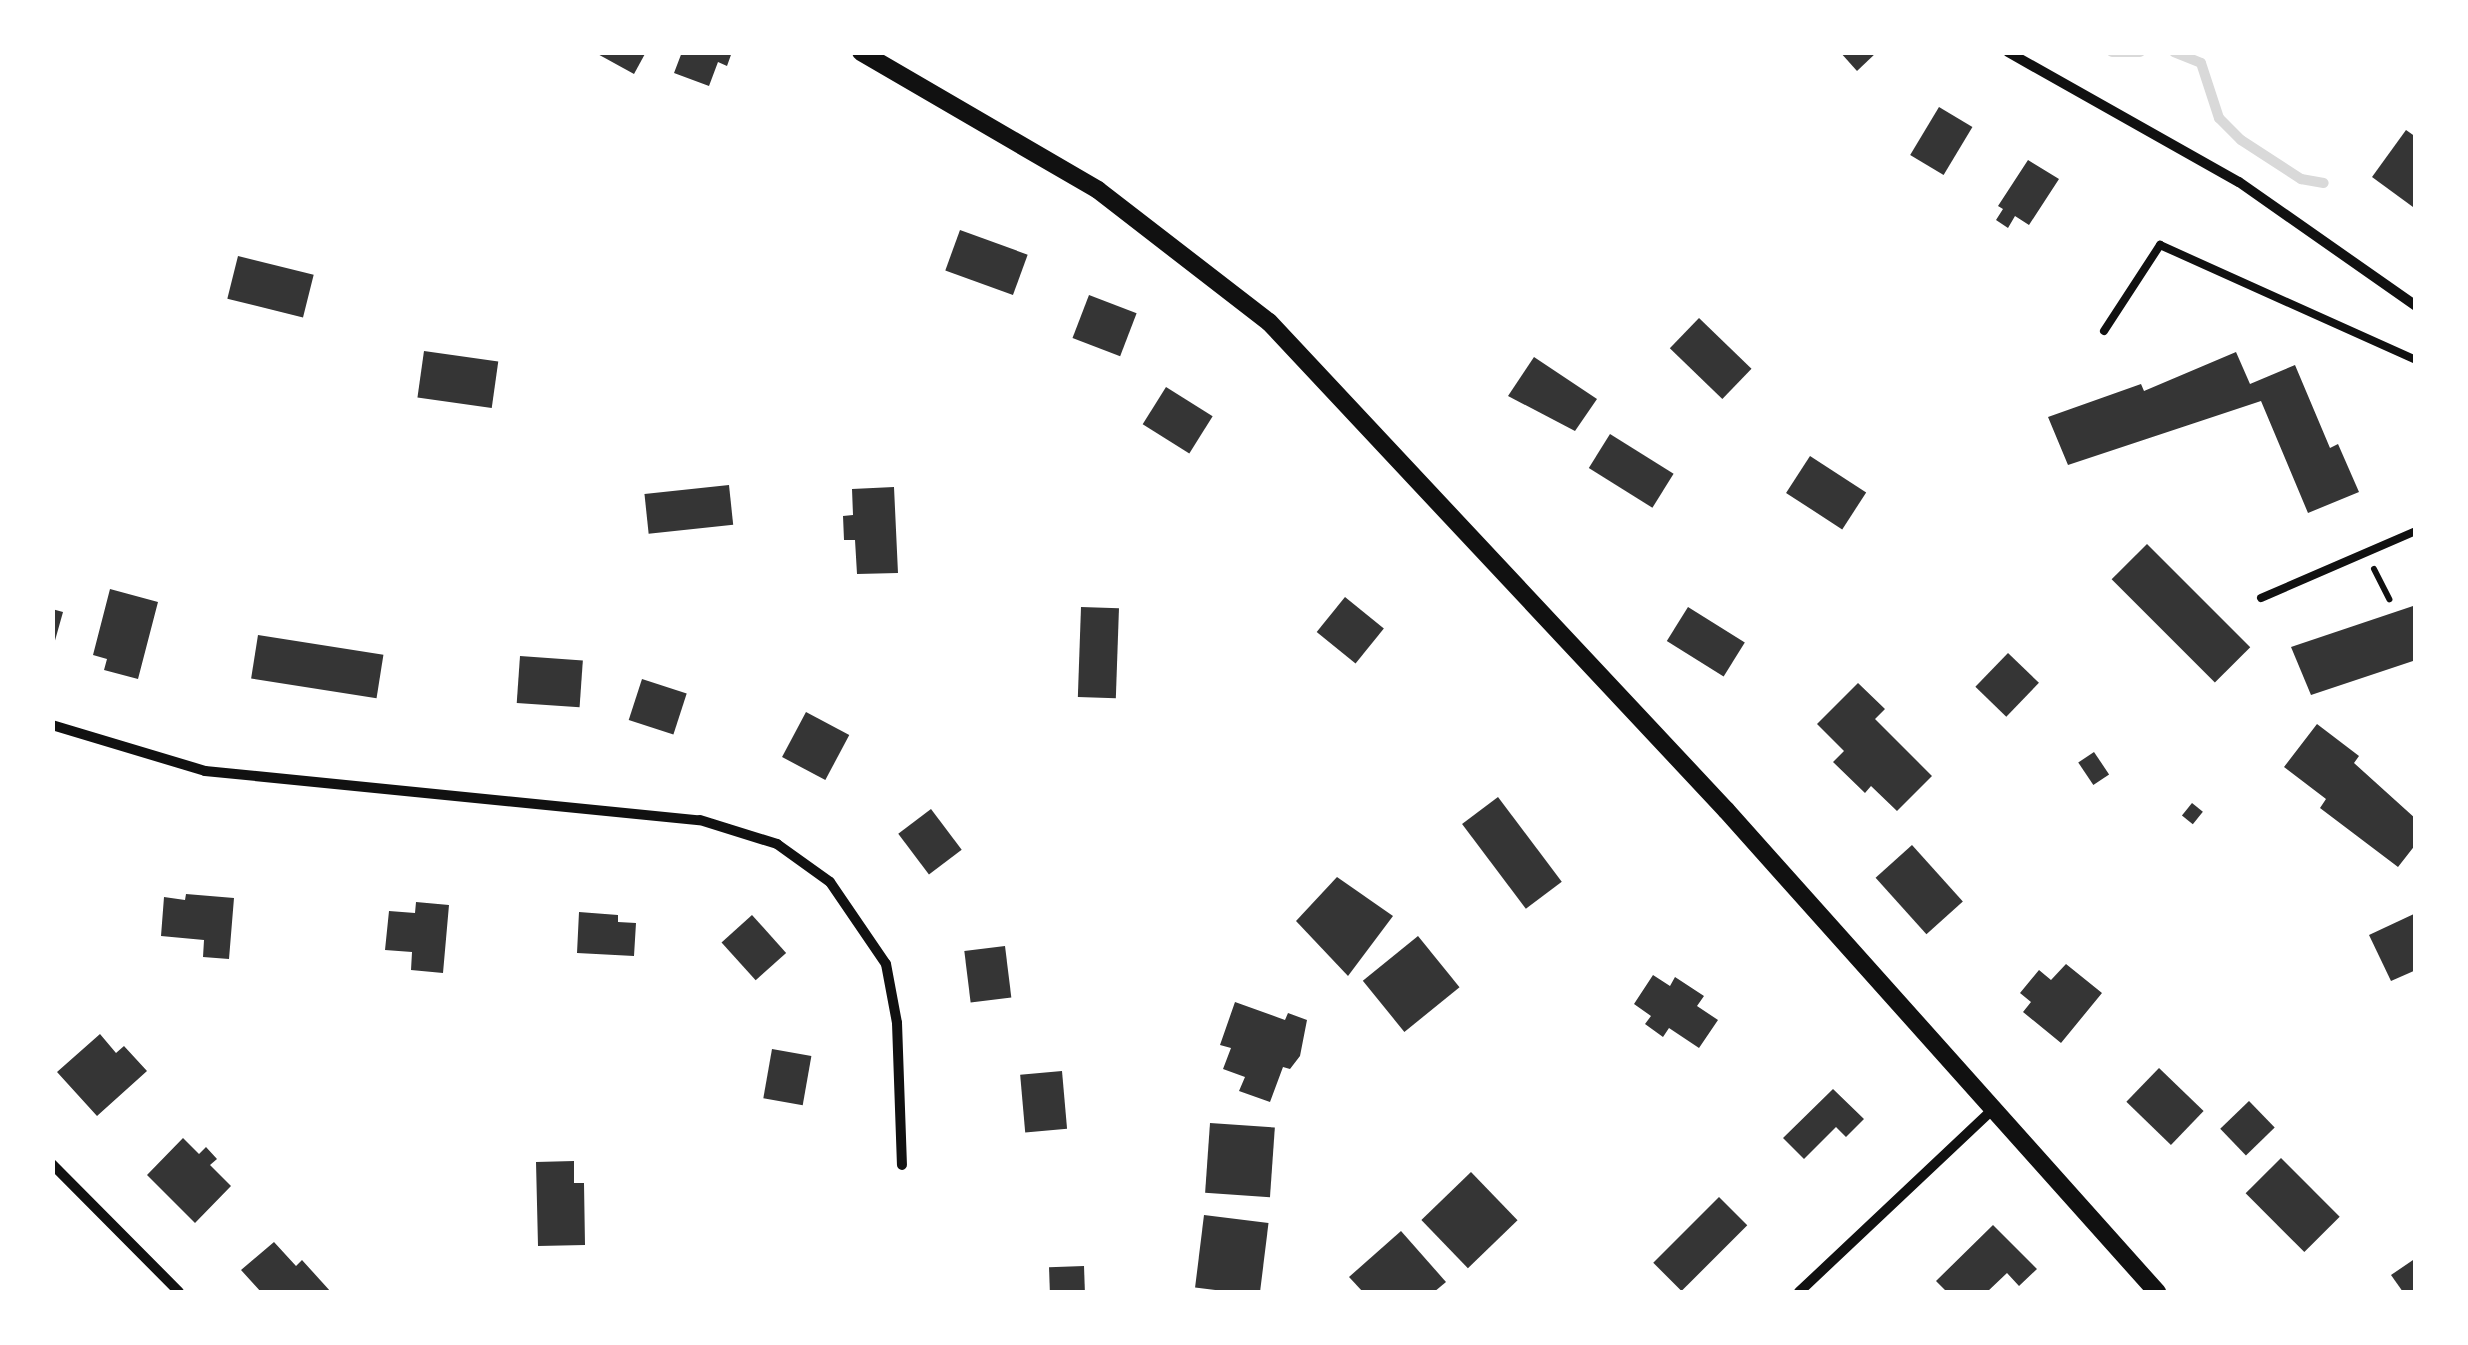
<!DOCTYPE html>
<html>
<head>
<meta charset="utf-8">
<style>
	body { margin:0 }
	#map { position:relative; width:2468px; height:1345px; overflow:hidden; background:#fff; font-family:"Golos Text",sans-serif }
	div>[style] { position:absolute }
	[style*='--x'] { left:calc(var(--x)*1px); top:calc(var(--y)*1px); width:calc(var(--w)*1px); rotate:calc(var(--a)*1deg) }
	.stream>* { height:10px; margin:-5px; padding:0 5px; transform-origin:5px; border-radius:5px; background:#d9d9d9 }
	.building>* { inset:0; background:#353535; transform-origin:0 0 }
	.path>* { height:6px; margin:-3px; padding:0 3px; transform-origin:3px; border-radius:3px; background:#111 }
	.service>* { height:8px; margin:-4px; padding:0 4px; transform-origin:4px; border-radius:4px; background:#111 }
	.minor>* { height:10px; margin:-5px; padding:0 5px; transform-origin:5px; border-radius:5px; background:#111 }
	.tertiary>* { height:18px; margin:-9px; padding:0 9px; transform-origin:9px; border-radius:9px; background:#111 }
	span { translate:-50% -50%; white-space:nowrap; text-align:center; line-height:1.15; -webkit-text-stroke:9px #fff; paint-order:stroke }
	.frame { position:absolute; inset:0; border:55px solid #fff; pointer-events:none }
</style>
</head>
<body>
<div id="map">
	<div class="stream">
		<i style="--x:2112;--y:52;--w:28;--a:0"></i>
		<i style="--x:2174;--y:52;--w:29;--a:22"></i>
		<i style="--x:2201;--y:63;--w:58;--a:71.9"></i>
		<i style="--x:2219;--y:118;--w:31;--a:45"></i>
		<i style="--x:2241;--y:140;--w:72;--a:33"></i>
		<i style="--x:2301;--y:179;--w:23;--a:10"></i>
	</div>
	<div class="building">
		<i style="clip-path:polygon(594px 52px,646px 52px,634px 74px)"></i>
		<i style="clip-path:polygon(682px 52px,732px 52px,727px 66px,718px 62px,709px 86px,674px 73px)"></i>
		<i style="clip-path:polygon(1840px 52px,1877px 52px,1857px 71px)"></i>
		<i style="left:1939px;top:107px;width:39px;height:56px;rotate:31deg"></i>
		<i style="clip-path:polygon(2406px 130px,2416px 137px,2413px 207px,2372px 177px)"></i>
		<i style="clip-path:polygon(2028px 160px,2059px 179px,2029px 225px,2015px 216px,2008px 228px,1996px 220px,2003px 209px,1998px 206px)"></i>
		<i style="left:960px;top:230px;width:72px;height:43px;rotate:20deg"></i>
		<i style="left:238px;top:256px;width:78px;height:44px;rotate:14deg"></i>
		<i style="left:1089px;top:295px;width:51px;height:46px;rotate:21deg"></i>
		<i style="left:1699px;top:318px;width:73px;height:42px;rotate:44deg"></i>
		<i style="left:424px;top:351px;width:75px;height:47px;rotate:8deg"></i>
		<i style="clip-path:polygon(2236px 352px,2250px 384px,2295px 365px,2330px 448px,2338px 444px,2359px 492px,2308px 513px,2261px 401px,2068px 465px,2048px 417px,2141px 384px,2144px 391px)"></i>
		<i style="clip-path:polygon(1534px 357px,1597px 399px,1575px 431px,1508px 396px)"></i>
		<i style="left:1166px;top:387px;width:55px;height:44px;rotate:32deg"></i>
		<i style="left:1610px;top:434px;width:75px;height:40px;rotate:32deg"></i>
		<i style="left:1810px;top:456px;width:67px;height:44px;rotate:33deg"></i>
		<i style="left:729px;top:485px;width:40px;height:85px;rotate:84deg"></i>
		<i style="clip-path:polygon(894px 487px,898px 573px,857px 574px,855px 540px,844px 540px,843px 516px,853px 515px,852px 489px)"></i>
		<i style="left:2147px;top:544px;width:146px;height:50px;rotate:45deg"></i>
		<i style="clip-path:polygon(110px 589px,158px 602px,138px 679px,104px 670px,107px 659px,93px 655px)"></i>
		<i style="left:1345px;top:597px;width:50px;height:45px;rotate:39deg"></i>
		<i style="clip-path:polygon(2416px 605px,2416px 660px,2311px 695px,2291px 647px)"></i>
		<i style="left:1081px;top:607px;width:38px;height:90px;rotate:2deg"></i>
		<i style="left:1688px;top:607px;width:67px;height:40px;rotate:32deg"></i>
		<i style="clip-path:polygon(52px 609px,63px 612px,54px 644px,52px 644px)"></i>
		<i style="left:258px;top:635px;width:127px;height:44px;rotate:9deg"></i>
		<i style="left:2008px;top:653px;width:43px;height:47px;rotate:44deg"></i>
		<i style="left:520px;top:656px;width:63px;height:47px;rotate:4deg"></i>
		<i style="left:642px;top:679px;width:47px;height:43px;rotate:18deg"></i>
		<i style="clip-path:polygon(1858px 683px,1885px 709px,1875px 719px,1932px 776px,1897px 811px,1871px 786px,1865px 793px,1833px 762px,1844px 751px,1817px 724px)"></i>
		<i style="left:806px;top:712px;width:49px;height:51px;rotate:28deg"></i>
		<i style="clip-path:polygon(2317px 724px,2359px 756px,2354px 763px,2416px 819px,2416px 844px,2398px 867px,2320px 808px,2326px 799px,2284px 767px)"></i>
		<i style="left:2094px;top:752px;width:27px;height:19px;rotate:56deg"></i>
		<i style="left:1498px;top:797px;width:106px;height:45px;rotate:53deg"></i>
		<i style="left:2192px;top:803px;width:14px;height:16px;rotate:39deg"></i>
		<i style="left:931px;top:809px;width:51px;height:41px;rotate:53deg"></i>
		<i style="left:1912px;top:845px;width:76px;height:49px;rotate:48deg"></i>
		<i style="clip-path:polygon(1337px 877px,1393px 916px,1348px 976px,1296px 921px)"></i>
		<i style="clip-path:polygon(186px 894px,234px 898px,229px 959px,203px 957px,204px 940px,161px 936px,164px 897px,185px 900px)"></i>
		<i style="clip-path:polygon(416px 902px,449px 905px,443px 973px,411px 970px,412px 952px,385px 950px,389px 911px,415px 913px)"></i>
		<i style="clip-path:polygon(579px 912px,618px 915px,618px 922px,636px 923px,634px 956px,577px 953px)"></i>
		<i style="clip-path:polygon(2416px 913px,2416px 970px,2391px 981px,2369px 935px)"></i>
		<i style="left:752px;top:915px;width:51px;height:41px;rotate:48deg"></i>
		<i style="left:1418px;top:936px;width:66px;height:71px;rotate:51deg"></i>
		<i style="left:1005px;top:946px;width:52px;height:41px;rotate:83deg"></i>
		<i style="clip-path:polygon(2066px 964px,2102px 993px,2061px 1043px,2023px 1012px,2031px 1002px,2020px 993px,2039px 970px,2051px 980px)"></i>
		<i style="clip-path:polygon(1653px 975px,1670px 986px,1675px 977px,1704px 996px,1697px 1006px,1718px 1020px,1699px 1048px,1669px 1028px,1663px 1037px,1645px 1024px,1651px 1016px,1634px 1004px)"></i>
		<i style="clip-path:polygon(1235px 1002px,1285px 1020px,1288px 1013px,1307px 1020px,1300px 1056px,1290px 1069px,1283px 1067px,1270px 1102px,1239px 1091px,1245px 1077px,1223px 1069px,1231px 1048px,1220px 1045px)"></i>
		<i style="clip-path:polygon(100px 1034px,116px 1053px,124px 1046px,147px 1071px,97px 1116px,57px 1072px)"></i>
		<i style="left:772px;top:1049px;width:40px;height:50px;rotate:10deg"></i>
		<i style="left:2159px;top:1068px;width:62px;height:47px;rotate:44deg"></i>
		<i style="left:1062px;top:1071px;width:58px;height:42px;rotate:85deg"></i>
		<i style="clip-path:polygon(1833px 1089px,1864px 1119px,1846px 1137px,1836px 1127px,1804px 1159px,1783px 1138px)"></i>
		<i style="left:2249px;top:1101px;width:37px;height:40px;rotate:46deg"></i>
		<i style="left:1210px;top:1123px;width:65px;height:70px;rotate:4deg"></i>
		<i style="clip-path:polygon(183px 1138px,199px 1154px,206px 1147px,217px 1159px,210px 1165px,231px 1186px,195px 1223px,147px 1175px)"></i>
		<i style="left:2281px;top:1158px;width:83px;height:50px;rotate:45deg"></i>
		<i style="clip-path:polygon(574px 1161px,574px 1183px,584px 1183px,585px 1245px,538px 1246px,536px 1162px)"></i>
		<i style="left:1471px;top:1172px;width:67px;height:69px;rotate:46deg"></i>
		<i style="left:1719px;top:1197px;width:40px;height:93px;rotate:45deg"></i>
		<i style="left:1204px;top:1215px;width:65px;height:73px;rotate:7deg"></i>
		<i style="clip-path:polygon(1993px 1225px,2037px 1269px,2019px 1286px,2007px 1273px,1987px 1292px,1947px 1292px,1936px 1281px)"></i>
		<i style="clip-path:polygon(1401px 1231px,1446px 1282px,1434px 1292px,1363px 1292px,1349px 1277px)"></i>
		<i style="clip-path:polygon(274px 1242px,296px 1266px,302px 1260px,331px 1292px,261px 1292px,241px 1270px)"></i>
		<i style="clip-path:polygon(2416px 1258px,2416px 1292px,2403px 1292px,2391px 1275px)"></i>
		<i style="left:1084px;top:1266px;width:26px;height:35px;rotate:88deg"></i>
	</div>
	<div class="path">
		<i style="--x:2374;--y:569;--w:34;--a:63"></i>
	</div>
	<div class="service">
		<i style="--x:2104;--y:331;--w:103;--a:-56.9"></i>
		<i style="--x:2160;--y:245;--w:281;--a:24.2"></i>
		<i style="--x:2261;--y:598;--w:169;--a:-23.4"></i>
	</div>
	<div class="minor">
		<i style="--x:2008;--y:52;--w:265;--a:29.4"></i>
		<i style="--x:2239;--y:182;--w:216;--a:35"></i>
		<i style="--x:52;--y:725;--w:160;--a:16.7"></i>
		<i style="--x:205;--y:771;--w:497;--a:5.7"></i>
		<i style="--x:700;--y:820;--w:81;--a:17.3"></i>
		<i style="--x:777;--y:844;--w:65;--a:35.6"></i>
		<i style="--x:830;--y:882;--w:99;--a:55.7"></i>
		<i style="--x:886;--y:964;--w:60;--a:79.4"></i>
		<i style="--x:897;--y:1023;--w:142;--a:88"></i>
		<i style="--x:52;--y:1164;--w:180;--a:45.2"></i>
		<i style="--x:1799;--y:1292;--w:264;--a:-43.3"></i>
	</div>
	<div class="tertiary">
		<i style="--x:861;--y:52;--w:274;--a:30.2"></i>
		<i style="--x:1098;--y:190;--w:216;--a:37.7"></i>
		<i style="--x:1269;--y:322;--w:669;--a:46.88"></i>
		<i style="--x:1726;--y:810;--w:647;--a:48.2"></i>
	</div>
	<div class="frame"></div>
</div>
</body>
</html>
